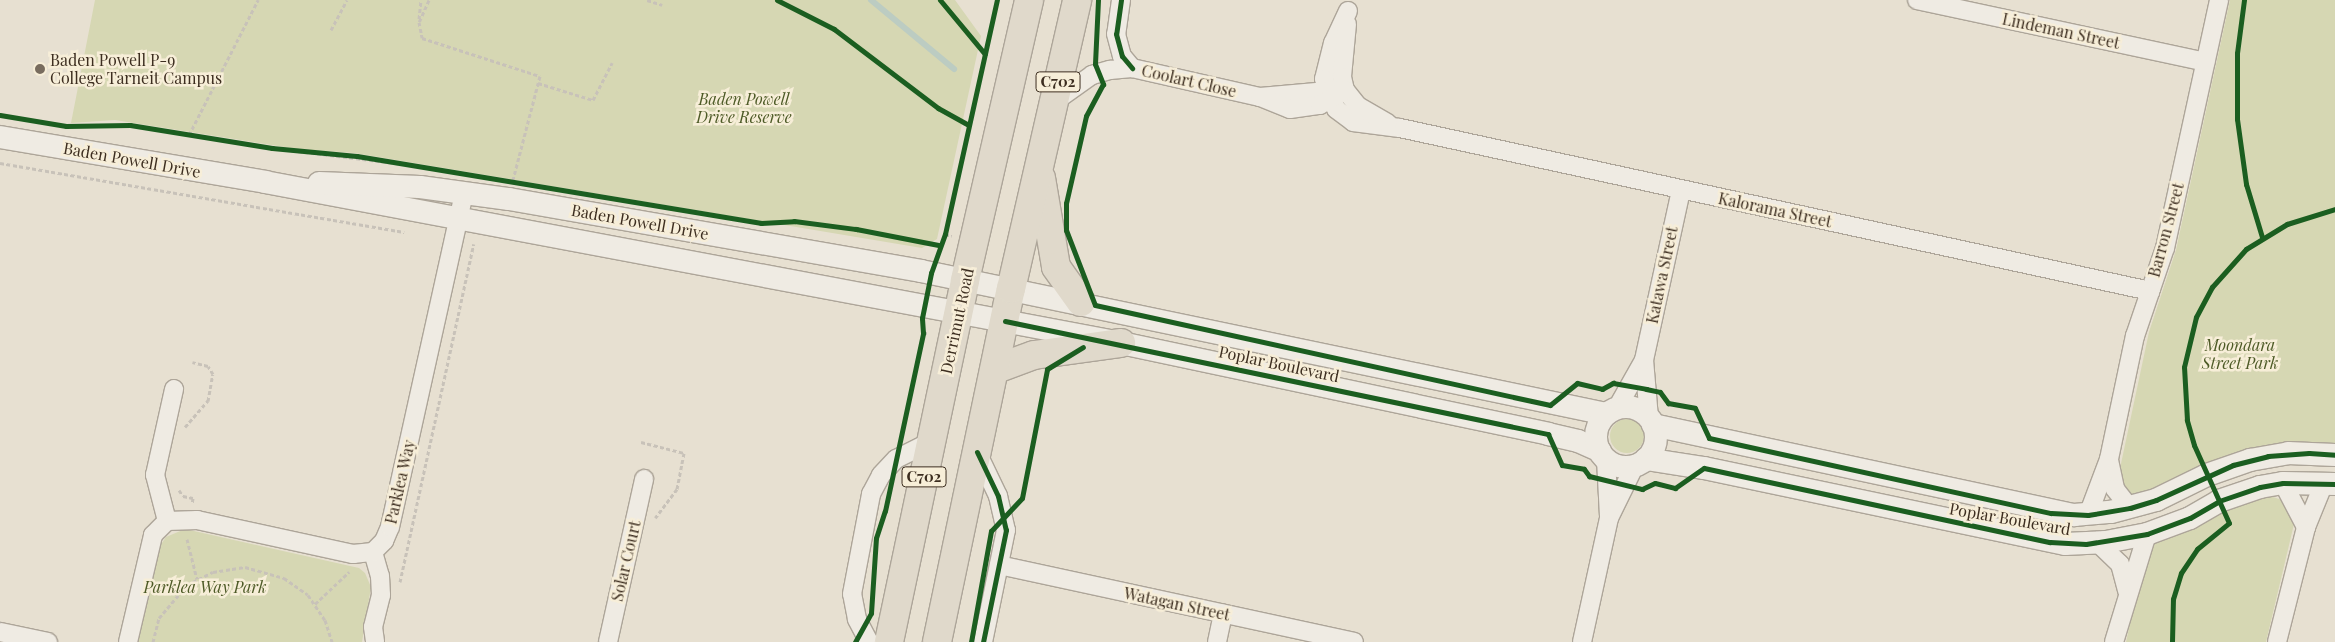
<!DOCTYPE html>
<html>
<head>
<meta charset="utf-8">
<style>
	body { margin:0 }
	#map { position:relative; width:2335px; height:642px; overflow:hidden; background:#e7e0d1; font-family:"Playfair Display",serif }
	div>[style] { position:absolute }
	[style*='--x'] { left:calc(var(--x)*1px); top:calc(var(--y)*1px); width:calc(var(--w)*1px); rotate:calc(var(--a)*1deg) }
	.green>* { inset:0; background:#d6d7b3 }
	.round { border-radius:50% }
	.stream>* { height:6px; margin:-3px; padding:0 3px; transform-origin:3px; border-radius:3px; background:#bcccc2 }
	.path>* { height:3px; margin-top:-1.5px; transform-origin:0; background:repeating-linear-gradient(90deg,#c8c2b9 0 4px,transparent 0 6.5px) }
	.roads { filter:drop-shadow(1px 0 #ada599) drop-shadow(-1px 0 #ada599) drop-shadow(0 1px #ada599) drop-shadow(0 -1px #ada599) }
	.minor>* { height:18px; margin:-9px; padding:0 9px; transform-origin:9px; border-radius:9px; background:#efebe3 }
	.tertiary>* { height:22px; margin:-11px; padding:0 11px; transform-origin:11px; border-radius:11px; background:#efebe3 }
	.tertiary>.ring { margin:-11px; padding:0; box-sizing:content-box; background:none; border:22px solid #efebe3; border-radius:50% }
	.trunk>* { height:28px; margin:-14px; padding:0 14px; transform-origin:14px; border-radius:14px; background:#e0d9cb }
	.cycleway>* { height:5px; margin:-2.5px; padding:0 2.5px; transform-origin:2.5px; border-radius:2.5px; background:#1b5e20 }
	.dots>* { width:14px; height:14px; translate:-50% -50%; box-sizing:border-box; border:2px solid #f7eed8; border-radius:50% }
	span { translate:-50% -50%; white-space:nowrap; text-align:center; line-height:1.15; -webkit-text-stroke:5px #f7eed8; paint-order:stroke }
	.shield-label span { padding:1px 4px; background:#f7eed8; border:1px solid; border-radius:4px; -webkit-text-stroke-width:0 }
	.shield-label { font-size:15px; color:#3d2e20; font-weight:700 }
	.street-label { font-size:16px; color:#3d2e20 }
	.poi-label { font-size:16px; color:#3d2e20 }
	.left { translate:0 -50%; text-align:left }
	.park-label { font-size:16px; color:#4d5a26; font-style:italic }
</style>
</head>
<body>
<div id="map">
	<div class="green">
		<i style="clip-path:polygon(95px 0,955px 0,981px 36px,937px 239px,922px 248px,354px 153px,297px 149px,115px 120px,71px 123px)"></i>
		<i style="clip-path:polygon(2230px 0,2335px 0,2335px 444px,2132px 495px,2122px 487px,2119px 473px,2149px 332px,2176px 250px)"></i>
		<i class="round" style="left:1610px;top:419px;width:34px;height:34px"></i>
		<i style="clip-path:polygon(2270px 496px,2282px 500px,2294px 516px,2294px 524px,2266px 642px,2126px 642px,2143px 565px,2153px 543px,2232px 505px)"></i>
		<i style="clip-path:polygon(185px 529px,359px 568px,365px 573px,371px 587px,362px 642px,137px 642px,157px 550px,166px 537px)"></i>
	</div>
	<div class="stream">
		<i style="--x:871;--y:0;--w:108;--a:39.7"></i>
	</div>
	<div class="path">
		<i style="--x:429;--y:0;--w:24;--a:114"></i>
		<i style="--x:419;--y:22;--w:16;--a:79"></i>
		<i style="--x:422;--y:38;--w:124;--a:17.9"></i>
		<i style="--x:540;--y:76;--w:107;--a:104.6"></i>
		<i style="--x:647;--y:0;--w:16;--a:18"></i>
		<i style="--x:419;--y:19;--w:19;--a:-84"></i>
		<i style="--x:331;--y:30;--w:34;--a:-62"></i>
		<i style="--x:538;--y:83;--w:58;--a:17.2"></i>
		<i style="--x:593;--y:100;--w:42;--a:-62.8"></i>
		<i style="--x:70;--y:126;--w:60;--a:-1"></i>
		<i style="--x:130;--y:125;--w:144;--a:9.2"></i>
		<i style="--x:272;--y:148;--w:132;--a:7"></i>
		<i style="--x:189;--y:135;--w:152;--a:-62.9"></i>
		<i style="--x:0;--y:163;--w:410;--a:9.7"></i>
		<i style="--x:772;--y:222;--w:22;--a:-3"></i>
		<i style="--x:794;--y:221;--w:63;--a:7.4"></i>
		<i style="--x:856;--y:229;--w:84;--a:11"></i>
		<i style="--x:945;--y:234;--w:7;--a:16"></i>
		<i style="--x:923;--y:333;--w:7;--a:0"></i>
		<i style="--x:185;--y:427;--w:35;--a:-49"></i>
		<i style="--x:208;--y:401;--w:27;--a:-80"></i>
		<i style="--x:213;--y:374;--w:9;--a:-122"></i>
		<i style="--x:208;--y:366;--w:16;--a:-166"></i>
		<i style="--x:641;--y:442;--w:44;--a:14.3"></i>
		<i style="--x:684;--y:453;--w:37;--a:101"></i>
		<i style="--x:677;--y:489;--w:36;--a:127"></i>
		<i style="--x:179;--y:490;--w:7;--a:56"></i>
		<i style="--x:183;--y:496;--w:10;--a:11"></i>
		<i style="--x:193;--y:498;--w:6;--a:99"></i>
		<i style="--x:187;--y:539;--w:41;--a:76"></i>
		<i style="--x:400;--y:582;--w:346;--a:-77.7"></i>
		<i style="--x:315;--y:604;--w:47;--a:-43.3"></i>
		<i style="--x:153;--y:642;--w:25;--a:-76"></i>
		<i style="--x:159;--y:618;--w:43;--a:-49.7"></i>
		<i style="--x:187;--y:585;--w:29;--a:-27"></i>
		<i style="--x:213;--y:572;--w:32;--a:-9"></i>
		<i style="--x:245;--y:567;--w:41;--a:15.8"></i>
		<i style="--x:284;--y:578;--w:29;--a:35"></i>
		<i style="--x:308;--y:595;--w:30;--a:56"></i>
		<i style="--x:325;--y:620;--w:23;--a:72"></i>
	</div>
	<div class="roads">
		<div class="minor">
			<i style="--x:1121;--y:0;--w:34;--a:98"></i>
			<i style="--x:1116;--y:34;--w:23;--a:75"></i>
			<i style="--x:1122;--y:56;--w:16;--a:50"></i>
			<i style="--x:1917;--y:0;--w:295;--a:12.1"></i>
			<i style="--x:1348;--y:11;--w:35;--a:115"></i>
			<i style="--x:1333;--y:43;--w:37;--a:104"></i>
			<i style="--x:1324;--y:79;--w:32;--a:68"></i>
			<i style="--x:1336;--y:109;--w:21;--a:37"></i>
			<i style="--x:1353;--y:122;--w:47;--a:7.3"></i>
			<i style="--x:1400;--y:128;--w:768;--a:12.26"></i>
			<i style="--x:1347;--y:24;--w:53;--a:95.4"></i>
			<i style="--x:1342;--y:77;--w:13;--a:77"></i>
			<i style="--x:1345;--y:90;--w:21;--a:51"></i>
			<i style="--x:1358;--y:106;--w:34;--a:30"></i>
			<i style="--x:1260;--y:97;--w:79;--a:-5.1"></i>
			<i style="--x:1054;--y:102;--w:47;--a:-35.4"></i>
			<i style="--x:1092;--y:75;--w:19;--a:-16"></i>
			<i style="--x:1110;--y:70;--w:22;--a:-5"></i>
			<i style="--x:1132;--y:68;--w:131;--a:12.8"></i>
			<i style="--x:1260;--y:97;--w:32;--a:22"></i>
			<i style="--x:1290;--y:109;--w:30;--a:-8"></i>
			<i style="--x:1320;--y:105;--w:29;--a:-31"></i>
			<i style="--x:1617;--y:408;--w:55;--a:-60.6"></i>
			<i style="--x:1649;--y:418;--w:58;--a:-94.9"></i>
			<i style="--x:1644;--y:360;--w:174;--a:-77.7"></i>
			<i style="--x:977;--y:452;--w:49;--a:64.5"></i>
			<i style="--x:998;--y:496;--w:35;--a:77"></i>
			<i style="--x:1006;--y:530;--w:114;--a:101.6"></i>
			<i style="--x:1606;--y:459;--w:58;--a:87"></i>
			<i style="--x:2109;--y:460;--w:30;--a:78"></i>
			<i style="--x:2115;--y:489;--w:24;--a:52"></i>
			<i style="--x:2283;--y:483;--w:50;--a:62.4"></i>
			<i style="--x:2088;--y:515;--w:60;--a:-69.4"></i>
			<i style="--x:2109;--y:459;--w:126;--a:-78.1"></i>
			<i style="--x:2135;--y:336;--w:93;--a:-71.2"></i>
			<i style="--x:2165;--y:248;--w:254;--a:-77.7"></i>
			<i style="--x:167;--y:521;--w:48;--a:-104.6"></i>
			<i style="--x:155;--y:475;--w:88;--a:-77.5"></i>
			<i style="--x:2098;--y:543;--w:30;--a:44"></i>
			<i style="--x:2120;--y:564;--w:28;--a:75"></i>
			<i style="--x:373;--y:552;--w:25;--a:74"></i>
			<i style="--x:380;--y:576;--w:19;--a:87"></i>
			<i style="--x:381;--y:595;--w:33;--a:104"></i>
			<i style="--x:373;--y:627;--w:15;--a:82"></i>
			<i style="--x:999;--y:565;--w:363;--a:12.2"></i>
			<i style="--x:0;--y:632;--w:49;--a:11.8"></i>
			<i style="--x:128;--y:642;--w:110;--a:-76.8"></i>
			<i style="--x:153;--y:535;--w:20;--a:-45"></i>
			<i style="--x:167;--y:521;--w:30;--a:-2"></i>
			<i style="--x:197;--y:520;--w:160;--a:12.3"></i>
			<i style="--x:353;--y:554;--w:20;--a:-6"></i>
			<i style="--x:373;--y:552;--w:16;--a:-45"></i>
			<i style="--x:384;--y:541;--w:15;--a:-67"></i>
			<i style="--x:390;--y:527;--w:343;--a:-77.5"></i>
			<i style="--x:608;--y:642;--w:167;--a:-77.5"></i>
			<i style="--x:869;--y:642;--w:26;--a:-118"></i>
			<i style="--x:857;--y:619;--w:25;--a:-101"></i>
			<i style="--x:852;--y:594;--w:102;--a:-79.2"></i>
			<i style="--x:871;--y:494;--w:21;--a:-62"></i>
			<i style="--x:881;--y:475;--w:22;--a:-47"></i>
			<i style="--x:896;--y:459;--w:40;--a:-26.6"></i>
			<i style="--x:1217;--y:642;--w:29;--a:-78"></i>
			<i style="--x:1582;--y:642;--w:127;--a:-77.7"></i>
			<i style="--x:1609;--y:518;--w:59;--a:-63.9"></i>
			<i style="--x:2114;--y:642;--w:113;--a:-73"></i>
			<i style="--x:2277;--y:642;--w:119;--a:-75.8"></i>
			<i style="--x:2306;--y:527;--w:48;--a:-67.8"></i>
		</div>
		<div class="tertiary">
			<i style="--x:0;--y:137;--w:269;--a:9.6"></i>
			<i style="--x:265;--y:182;--w:871;--a:10.65"></i>
			<i style="--x:1121;--y:343;--w:437;--a:12"></i>
			<i style="--x:1548;--y:434;--w:31;--a:13"></i>
			<i style="--x:1578;--y:441;--w:24;--a:24"></i>
			<i style="--x:319;--y:183;--w:101;--a:2.3"></i>
			<i style="--x:420;--y:187;--w:90;--a:7.7"></i>
			<i style="--x:509;--y:199;--w:418;--a:9.9"></i>
			<i style="--x:921;--y:271;--w:700;--a:11.79"></i>
			<i class="ring" style="left:1596px;top:407px;width:38px;height:38px"></i>
			<i style="--x:1653;--y:425;--w:431;--a:12.1"></i>
			<i style="--x:2074;--y:515;--w:37;--a:-5"></i>
			<i style="--x:2111;--y:512;--w:47;--a:-14.9"></i>
			<i style="--x:2156;--y:500;--w:57;--a:-26.1"></i>
			<i style="--x:2207;--y:475;--w:46;--a:-19.2"></i>
			<i style="--x:2250;--y:460;--w:39;--a:-10"></i>
			<i style="--x:2288;--y:453;--w:47;--a:2.4"></i>
			<i style="--x:1646;--y:459;--w:59;--a:8.8"></i>
			<i style="--x:1704;--y:468;--w:369;--a:11.9"></i>
			<i style="--x:2065;--y:544;--w:41;--a:-2.8"></i>
			<i style="--x:2106;--y:542;--w:42;--a:-11"></i>
			<i style="--x:2147;--y:534;--w:46;--a:-20.4"></i>
			<i style="--x:2190;--y:518;--w:34;--a:-30"></i>
			<i style="--x:2219;--y:501;--w:43;--a:-18.9"></i>
			<i style="--x:2260;--y:487;--w:23;--a:-10"></i>
			<i style="--x:2283;--y:483;--w:52;--a:1.1"></i>
		</div>
		<div class="trunk">
			<i style="--x:1041;--y:178;--w:90;--a:80.4"></i>
			<i style="--x:1056;--y:267;--w:43;--a:54.5"></i>
			<i style="--x:996;--y:369;--w:40;--a:-20.2"></i>
			<i style="--x:1034;--y:355;--w:88;--a:-7.9"></i>
			<i style="--x:889;--y:642;--w:370;--a:-78.1"></i>
			<i style="--x:965;--y:280;--w:287;--a:-77.1"></i>
			<i style="--x:937;--y:642;--w:361;--a:-78.2"></i>
			<i style="--x:1011;--y:289;--w:296;--a:-77.1"></i>
		</div>
	</div>
	<div class="cycleway">
		<i style="--x:777;--y:0;--w:64;--a:27"></i>
		<i style="--x:834;--y:29;--w:131;--a:37.2"></i>
		<i style="--x:938;--y:108;--w:35;--a:29"></i>
		<i style="--x:940;--y:0;--w:70;--a:50.2"></i>
		<i style="--x:1098;--y:0;--w:64;--a:92.7"></i>
		<i style="--x:1095;--y:64;--w:22;--a:68"></i>
		<i style="--x:1103;--y:84;--w:36;--a:118"></i>
		<i style="--x:1086;--y:116;--w:89;--a:102.9"></i>
		<i style="--x:1066;--y:203;--w:27;--a:90"></i>
		<i style="--x:1066;--y:230;--w:80;--a:68.9"></i>
		<i style="--x:1095;--y:305;--w:466;--a:12.4"></i>
		<i style="--x:1550;--y:405;--w:35;--a:-39"></i>
		<i style="--x:1577;--y:383;--w:26;--a:13"></i>
		<i style="--x:1602;--y:389;--w:13;--a:-29"></i>
		<i style="--x:1613;--y:383;--w:34;--a:10"></i>
		<i style="--x:1646;--y:389;--w:14;--a:12"></i>
		<i style="--x:1660;--y:392;--w:14;--a:54"></i>
		<i style="--x:1668;--y:403;--w:27;--a:10"></i>
		<i style="--x:1695;--y:408;--w:33;--a:65"></i>
		<i style="--x:1709;--y:438;--w:350;--a:12.4"></i>
		<i style="--x:2051;--y:513;--w:37;--a:3"></i>
		<i style="--x:2088;--y:515;--w:43;--a:-9.5"></i>
		<i style="--x:2130;--y:508;--w:27;--a:-17"></i>
		<i style="--x:2156;--y:500;--w:85;--a:-24.4"></i>
		<i style="--x:2233;--y:465;--w:36;--a:-14"></i>
		<i style="--x:2268;--y:456;--w:41;--a:-4.2"></i>
		<i style="--x:2309;--y:453;--w:26;--a:4"></i>
		<i style="--x:1121;--y:0;--w:34;--a:98"></i>
		<i style="--x:1116;--y:34;--w:23;--a:75"></i>
		<i style="--x:1122;--y:56;--w:16;--a:50"></i>
		<i style="--x:2244;--y:0;--w:53;--a:97.5"></i>
		<i style="--x:2237;--y:53;--w:66;--a:90"></i>
		<i style="--x:2237;--y:119;--w:66;--a:82.1"></i>
		<i style="--x:2246;--y:184;--w:55;--a:73.2"></i>
		<i style="--x:0;--y:115;--w:67;--a:9.5"></i>
		<i style="--x:66;--y:126;--w:64;--a:-0.9"></i>
		<i style="--x:130;--y:125;--w:144;--a:9.2"></i>
		<i style="--x:272;--y:148;--w:85;--a:5.4"></i>
		<i style="--x:357;--y:156;--w:410;--a:9.4"></i>
		<i style="--x:761;--y:223;--w:33;--a:-3"></i>
		<i style="--x:794;--y:221;--w:63;--a:7.4"></i>
		<i style="--x:856;--y:229;--w:84;--a:11"></i>
		<i style="--x:1005;--y:321;--w:555;--a:11.76"></i>
		<i style="--x:1548;--y:434;--w:34;--a:66"></i>
		<i style="--x:1562;--y:465;--w:22;--a:10"></i>
		<i style="--x:1584;--y:469;--w:9;--a:54"></i>
		<i style="--x:1589;--y:476;--w:55;--a:13.8"></i>
		<i style="--x:1642;--y:489;--w:14;--a:-25"></i>
		<i style="--x:1655;--y:483;--w:21;--a:14"></i>
		<i style="--x:1675;--y:488;--w:35;--a:-35"></i>
		<i style="--x:1704;--y:468;--w:354;--a:12.1"></i>
		<i style="--x:2050;--y:542;--w:36;--a:3"></i>
		<i style="--x:2086;--y:544;--w:62;--a:-9.3"></i>
		<i style="--x:2147;--y:534;--w:46;--a:-20.4"></i>
		<i style="--x:2190;--y:518;--w:34;--a:-30"></i>
		<i style="--x:2219;--y:501;--w:43;--a:-18.9"></i>
		<i style="--x:2260;--y:487;--w:23;--a:-10"></i>
		<i style="--x:2283;--y:483;--w:52;--a:1.1"></i>
		<i style="--x:977;--y:452;--w:49;--a:64.5"></i>
		<i style="--x:998;--y:496;--w:35;--a:77"></i>
		<i style="--x:1006;--y:530;--w:114;--a:101.6"></i>
		<i style="--x:855;--y:642;--w:33;--a:-61"></i>
		<i style="--x:871;--y:613;--w:75;--a:-86.2"></i>
		<i style="--x:876;--y:538;--w:28;--a:-72"></i>
		<i style="--x:885;--y:511;--w:182;--a:-77.9"></i>
		<i style="--x:923;--y:333;--w:15;--a:-94"></i>
		<i style="--x:922;--y:318;--w:46;--a:-78.7"></i>
		<i style="--x:931;--y:273;--w:41;--a:-70.3"></i>
		<i style="--x:945;--y:234;--w:240;--a:-77.5"></i>
		<i style="--x:971;--y:642;--w:113;--a:-79.8"></i>
		<i style="--x:991;--y:531;--w:45;--a:-46.8"></i>
		<i style="--x:1022;--y:498;--w:131;--a:-79"></i>
		<i style="--x:1047;--y:369;--w:42;--a:-31.4"></i>
		<i style="--x:2172;--y:642;--w:43;--a:-88.7"></i>
		<i style="--x:2173;--y:599;--w:27;--a:-73"></i>
		<i style="--x:2181;--y:573;--w:29;--a:-56"></i>
		<i style="--x:2197;--y:549;--w:41;--a:-39.1"></i>
		<i style="--x:2229;--y:523;--w:85;--a:-114.2"></i>
		<i style="--x:2194;--y:445;--w:26;--a:-106"></i>
		<i style="--x:2187;--y:420;--w:53;--a:-93.2"></i>
		<i style="--x:2184;--y:367;--w:51;--a:-76.5"></i>
		<i style="--x:2196;--y:317;--w:34;--a:-62"></i>
		<i style="--x:2212;--y:287;--w:51;--a:-48.2"></i>
		<i style="--x:2246;--y:249;--w:48;--a:-31.4"></i>
		<i style="--x:2287;--y:224;--w:50;--a:-17.4"></i>
	</div>
	<div class="dots">
		<i style="left:40px;top:69px;background:#786c5e"></i>
	</div>
	<div class="shield-label">
		<span style="left:1058px;top:82px">C702</span>
		<span style="left:924px;top:477px">C702</span>
	</div>
	<div class="street-label">
		<span style="left:2061px;top:31px;rotate:12deg">Lindeman Street</span>
		<span style="left:1189px;top:81px;rotate:13deg">Coolart Close</span>
		<span style="left:132px;top:160px;rotate:10deg">Baden Powell Drive</span>
		<span style="left:1775px;top:210px;rotate:12deg">Kalorama Street</span>
		<span style="left:640px;top:222px;rotate:10deg">Baden Powell Drive</span>
		<span style="left:2166px;top:230px;rotate:-75deg">Barron Street</span>
		<span style="left:1662px;top:275px;rotate:-78deg">Katawa Street</span>
		<span style="left:957px;top:321px;rotate:-78deg">Derrimut Road</span>
		<span style="left:1279px;top:364px;rotate:12deg">Poplar Boulevard</span>
		<span style="left:400px;top:482px;rotate:-77deg">Parklea Way</span>
		<span style="left:2010px;top:519px;rotate:10deg">Poplar Boulevard</span>
		<span style="left:626px;top:561px;rotate:-77deg">Solar Court</span>
		<span style="left:1177px;top:604px;rotate:12deg">Watagan Street</span>
	</div>
	<div class="poi-label">
		<span class="left" style="left:50px;top:69px">Baden Powell P-9<br>College Tarneit Campus</span>
	</div>
	<div class="park-label">
		<span style="left:744px;top:108px">Baden Powell<br>Drive Reserve</span>
		<span style="left:2240px;top:354px">Moondara<br>Street Park</span>
		<span style="left:205px;top:587px">Parklea Way Park</span>
	</div>
</div>
</body>
</html>
